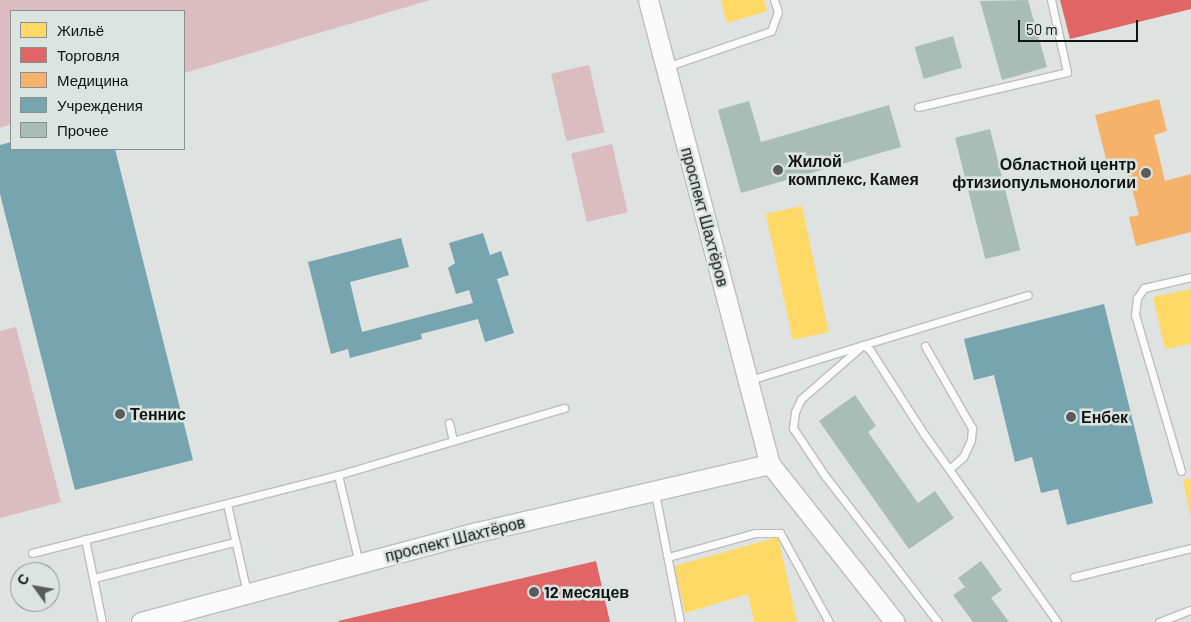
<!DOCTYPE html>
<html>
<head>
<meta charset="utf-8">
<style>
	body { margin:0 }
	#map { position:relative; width:1191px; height:622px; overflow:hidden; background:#dee2e0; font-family:Barlow,sans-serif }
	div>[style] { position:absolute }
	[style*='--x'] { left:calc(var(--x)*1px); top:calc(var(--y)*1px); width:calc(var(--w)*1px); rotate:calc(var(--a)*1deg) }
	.green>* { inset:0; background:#dbbcc0; transform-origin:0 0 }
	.homes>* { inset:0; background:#ffd966; transform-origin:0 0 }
	.shops>* { inset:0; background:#e06666 }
	.health>* { inset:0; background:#f6b26b }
	.public>* { inset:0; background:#76a5af }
	.building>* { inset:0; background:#a8bdb6; transform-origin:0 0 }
	.roads { filter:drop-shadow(1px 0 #bbbebd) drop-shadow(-1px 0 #bbbebd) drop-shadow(0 1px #bbbebd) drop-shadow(0 -1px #bbbebd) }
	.service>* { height:7px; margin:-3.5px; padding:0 3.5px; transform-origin:3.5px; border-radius:3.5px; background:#fafbfa }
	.secondary>* { height:19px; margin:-9.5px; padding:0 9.5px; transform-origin:9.5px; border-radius:9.5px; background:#fafbfa }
	.dots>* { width:14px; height:14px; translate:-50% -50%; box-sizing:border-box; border:2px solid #dce4e1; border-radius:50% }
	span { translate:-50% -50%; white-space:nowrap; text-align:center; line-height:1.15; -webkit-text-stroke:5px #dce4e1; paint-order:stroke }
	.poi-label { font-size:16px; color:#111413; font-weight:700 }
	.left { translate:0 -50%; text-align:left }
	.right { translate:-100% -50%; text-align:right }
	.street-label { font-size:16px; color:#111413 }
	.legend { position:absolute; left:10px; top:10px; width:175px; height:140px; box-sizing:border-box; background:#dce4e1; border:1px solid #8b918f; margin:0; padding:6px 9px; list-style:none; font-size:15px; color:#111413 }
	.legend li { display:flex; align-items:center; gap:10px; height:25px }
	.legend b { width:25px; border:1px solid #8b918f }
	.north { position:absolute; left:10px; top:562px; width:50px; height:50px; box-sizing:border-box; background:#dce4e1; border:1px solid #8b918f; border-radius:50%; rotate:302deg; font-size:14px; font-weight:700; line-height:20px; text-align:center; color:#111413 }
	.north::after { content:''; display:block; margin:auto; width:18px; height:22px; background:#595c5b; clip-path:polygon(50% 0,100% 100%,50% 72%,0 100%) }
	.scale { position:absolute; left:1018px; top:20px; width:120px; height:22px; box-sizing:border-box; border:2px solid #111413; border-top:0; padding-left:6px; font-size:15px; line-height:18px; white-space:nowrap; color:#111413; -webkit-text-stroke:4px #dce4e1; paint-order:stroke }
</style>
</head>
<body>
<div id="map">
	<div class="green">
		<i style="clip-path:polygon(0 0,430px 0,184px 73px,184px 11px,11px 11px,11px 124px,0 128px)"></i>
		<i style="left:589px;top:65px;width:69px;height:39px;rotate:77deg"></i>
		<i style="left:612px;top:144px;width:70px;height:42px;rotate:77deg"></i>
		<i style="clip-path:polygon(16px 327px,61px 502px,0 518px,0 331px)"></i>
	</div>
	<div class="homes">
		<i style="clip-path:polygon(721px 0,764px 0,767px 11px,727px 23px)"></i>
		<i style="left:802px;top:206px;width:129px;height:37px;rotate:78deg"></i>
		<i style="clip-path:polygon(1191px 289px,1191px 344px,1165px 349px,1153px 297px)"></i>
		<i style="clip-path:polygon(1191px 478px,1191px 514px,1190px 514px,1183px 480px)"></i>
		<i style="clip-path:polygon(778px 537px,797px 622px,754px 622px,748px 594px,685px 613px,674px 566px)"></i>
	</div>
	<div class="shops">
		<i style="clip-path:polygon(1060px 0,1191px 0,1191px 9px,1070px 39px)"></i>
		<i style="clip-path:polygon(596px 561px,610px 622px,339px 622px,338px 621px)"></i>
	</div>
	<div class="health">
		<i style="clip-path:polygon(1159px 99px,1167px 131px,1154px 135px,1165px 181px,1191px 174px,1191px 232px,1136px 246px,1129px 217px,1139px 215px,1126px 167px,1109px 171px,1095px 115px)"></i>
	</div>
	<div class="public">
		<i style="clip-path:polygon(11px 142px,11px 149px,115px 149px,193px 460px,75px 490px,0 194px,0 145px)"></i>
		<i style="clip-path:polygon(483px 233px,490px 255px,501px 251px,509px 275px,497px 279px,514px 333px,485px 342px,478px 319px,421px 334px,422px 339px,350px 358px,348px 349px,331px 354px,308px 262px,401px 238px,409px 267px,350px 282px,362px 332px,473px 303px,469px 290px,456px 294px,448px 268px,455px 263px,449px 243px)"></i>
		<i style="clip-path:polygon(1104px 304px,1153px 503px,1067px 525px,1058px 489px,1041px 493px,1032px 457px,1015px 462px,994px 375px,974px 380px,964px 339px)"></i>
	</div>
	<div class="building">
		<i style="clip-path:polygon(1028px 0,1047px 67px,1002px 80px,980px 1px)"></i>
		<i style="left:953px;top:36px;width:33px;height:40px;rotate:74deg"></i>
		<i style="clip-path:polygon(749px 101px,761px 142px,889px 105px,901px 147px,741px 193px,718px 110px)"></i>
		<i style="left:990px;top:129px;width:125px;height:36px;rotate:76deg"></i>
		<i style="clip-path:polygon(855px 395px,876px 426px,868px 432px,918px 503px,935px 491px,954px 518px,909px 549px,819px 421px)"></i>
		<i style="clip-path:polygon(981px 561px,1002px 590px,991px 598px,1009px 622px,973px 622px,953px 595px,965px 587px,958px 578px)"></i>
	</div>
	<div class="roads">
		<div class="service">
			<i style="--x:666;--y:67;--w:111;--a:-18.9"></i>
			<i style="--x:771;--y:31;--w:20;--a:-70"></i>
			<i style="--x:778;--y:12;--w:13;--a:-108"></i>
			<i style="--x:918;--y:107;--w:153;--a:-13.2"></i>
			<i style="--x:1067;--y:72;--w:74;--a:-102.5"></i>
			<i style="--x:925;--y:346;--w:95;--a:60.2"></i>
			<i style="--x:972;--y:428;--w:12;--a:95"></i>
			<i style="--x:971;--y:440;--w:19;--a:115"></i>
			<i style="--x:963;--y:457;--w:18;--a:139"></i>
			<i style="--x:750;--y:380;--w:118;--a:-17.2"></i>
			<i style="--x:863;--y:345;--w:9;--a:36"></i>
			<i style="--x:870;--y:350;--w:100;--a:57.3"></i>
			<i style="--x:924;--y:434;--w:230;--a:54.7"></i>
			<i style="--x:449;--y:423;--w:18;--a:77"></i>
			<i style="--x:1181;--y:471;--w:163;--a:-106.4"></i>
			<i style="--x:1135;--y:315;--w:17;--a:-83"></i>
			<i style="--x:1137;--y:298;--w:12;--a:-55"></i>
			<i style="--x:1144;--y:288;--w:48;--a:-13.2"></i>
			<i style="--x:338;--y:475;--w:90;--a:76.6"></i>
			<i style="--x:655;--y:493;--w:131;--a:79"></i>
			<i style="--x:227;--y:504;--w:91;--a:77.3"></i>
			<i style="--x:85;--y:539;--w:85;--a:78.4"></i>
			<i style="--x:32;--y:553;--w:316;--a:-14.3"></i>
			<i style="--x:338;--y:475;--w:236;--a:-16.5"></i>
			<i style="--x:668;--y:557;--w:90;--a:-15.4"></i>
			<i style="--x:755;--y:533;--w:25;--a:0"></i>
			<i style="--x:780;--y:533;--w:102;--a:61.2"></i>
			<i style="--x:1074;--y:577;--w:121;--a:-13.9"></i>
			<i style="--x:94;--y:578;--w:145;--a:-14.4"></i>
			<i style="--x:938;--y:622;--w:185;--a:-127.7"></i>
			<i style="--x:825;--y:476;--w:58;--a:-123.7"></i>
			<i style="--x:793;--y:428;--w:16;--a:-83"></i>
			<i style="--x:795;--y:412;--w:14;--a:-65"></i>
			<i style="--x:801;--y:399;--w:82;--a:-41.1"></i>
			<i style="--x:863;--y:345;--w:172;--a:-16.9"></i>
			<i style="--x:1159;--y:622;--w:34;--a:-21"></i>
		</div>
		<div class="secondary">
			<i style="--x:648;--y:0;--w:480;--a:75.3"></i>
			<i style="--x:770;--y:464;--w:201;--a:51.7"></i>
			<i style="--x:141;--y:622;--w:348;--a:-15"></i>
			<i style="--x:477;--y:532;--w:301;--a:-13.1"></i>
		</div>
	</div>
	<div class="dots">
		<i style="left:778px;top:170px;background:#595c5b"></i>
		<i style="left:1146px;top:173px;background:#595c5b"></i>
		<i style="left:120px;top:414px;background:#595c5b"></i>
		<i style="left:1071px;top:417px;background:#595c5b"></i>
		<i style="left:534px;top:592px;background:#595c5b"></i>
	</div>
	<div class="poi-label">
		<span class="left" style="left:788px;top:170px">Жилой<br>комплекс, Камея</span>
		<span class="right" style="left:1136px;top:173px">Областной центр<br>фтизиопульмонологии</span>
		<span class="left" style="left:130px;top:414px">Теннис</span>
		<span class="left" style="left:1081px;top:417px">Енбек</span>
		<span class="left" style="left:544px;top:592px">12 месяцев</span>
	</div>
	<div class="street-label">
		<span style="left:705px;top:217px;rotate:75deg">проспект Шахтёров</span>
		<span style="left:455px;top:539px;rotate:-14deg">проспект Шахтёров</span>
	</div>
	<ul class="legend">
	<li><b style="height:14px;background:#ffd966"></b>Жильё</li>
	<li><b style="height:14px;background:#e06666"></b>Торговля</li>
	<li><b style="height:14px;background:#f6b26b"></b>Медицина</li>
	<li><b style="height:14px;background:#76a5af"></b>Учреждения</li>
	<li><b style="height:14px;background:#a8bdb6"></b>Прочее</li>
	</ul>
	<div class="north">С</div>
	<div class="scale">50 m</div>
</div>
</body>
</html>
